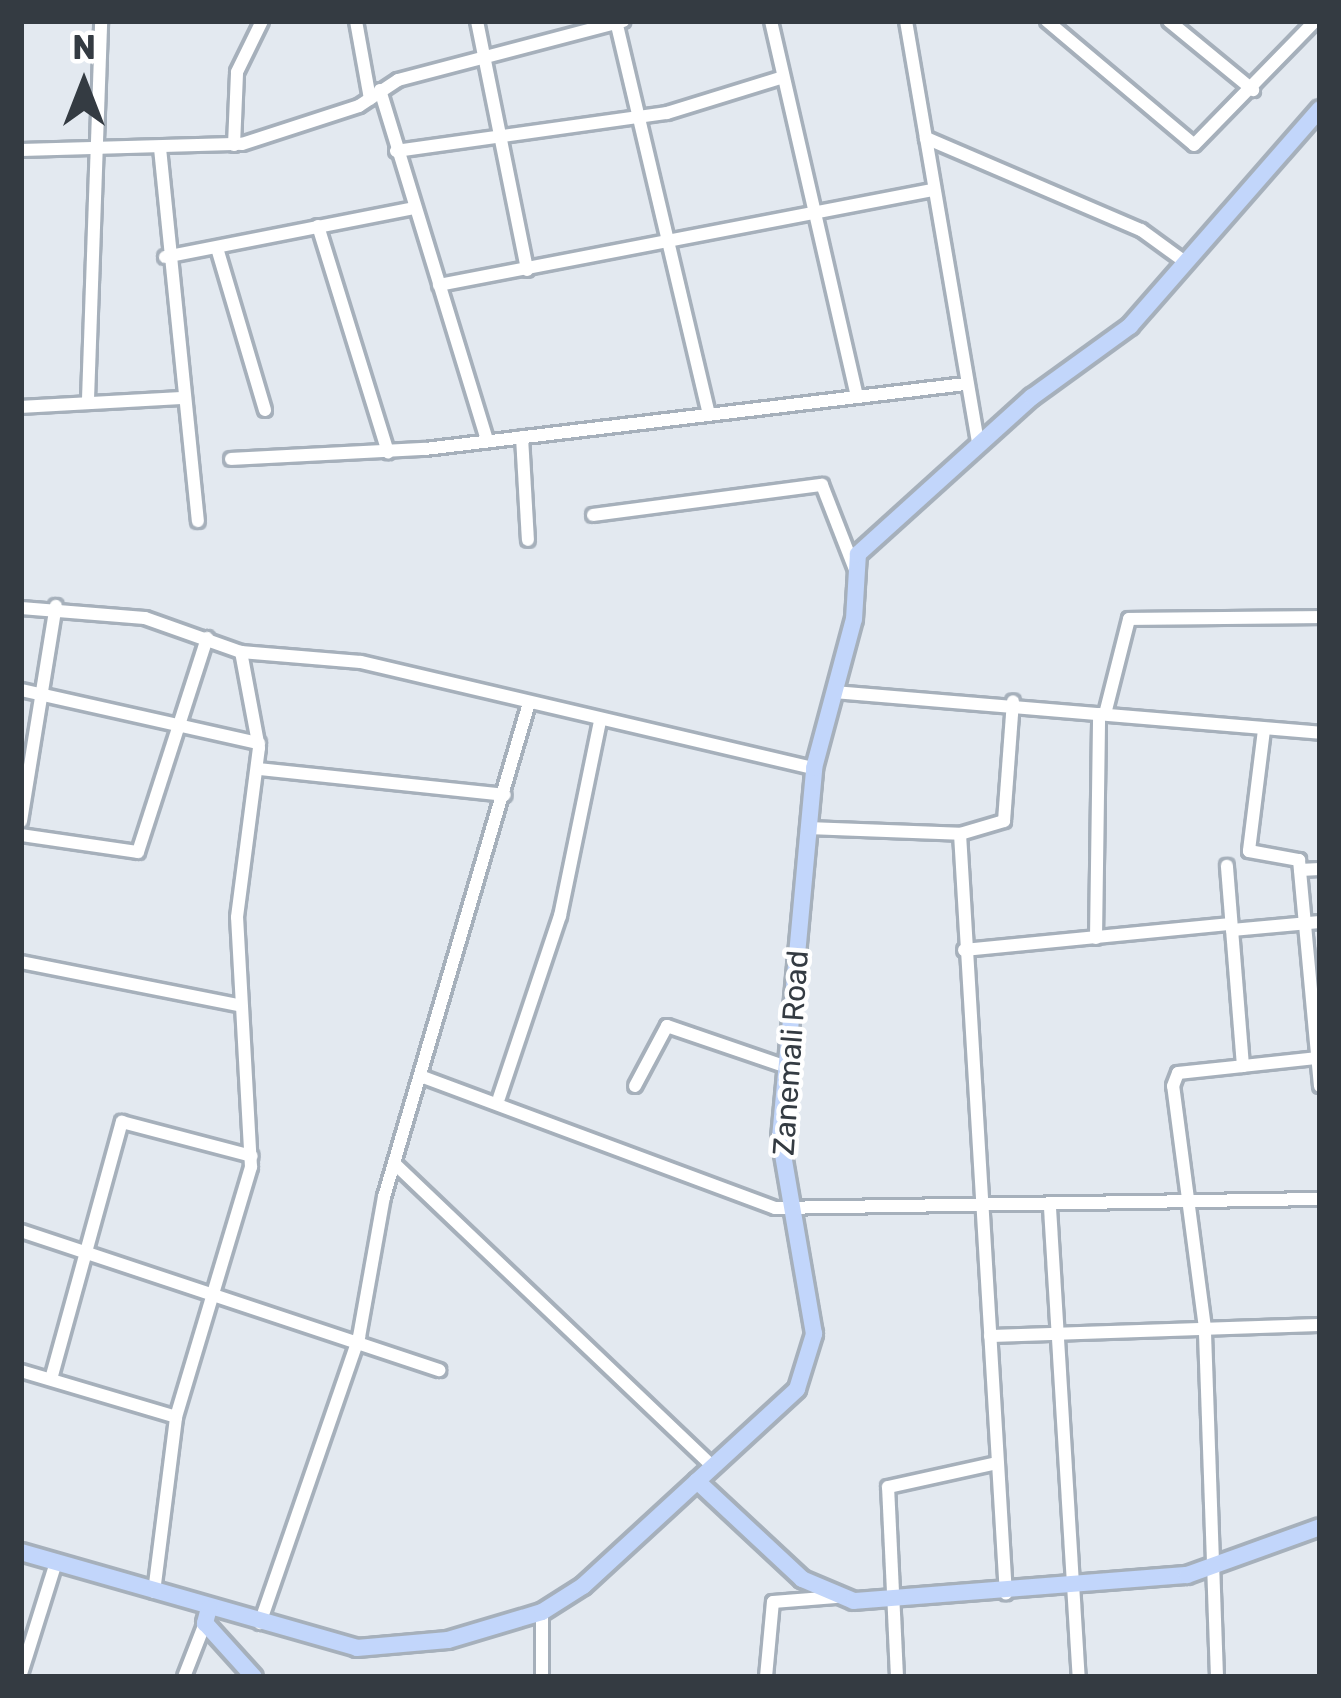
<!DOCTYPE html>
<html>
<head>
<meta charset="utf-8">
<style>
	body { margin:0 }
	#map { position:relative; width:1341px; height:1698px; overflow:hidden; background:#e3e9f0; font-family:Rubik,sans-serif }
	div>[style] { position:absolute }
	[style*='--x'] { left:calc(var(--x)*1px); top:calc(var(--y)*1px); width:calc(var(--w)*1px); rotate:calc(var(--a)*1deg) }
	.roads { filter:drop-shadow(3px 0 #a6b0bb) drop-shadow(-3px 0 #a6b0bb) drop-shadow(0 3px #a6b0bb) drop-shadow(0 -3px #a6b0bb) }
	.street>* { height:12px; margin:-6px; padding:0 6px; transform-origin:6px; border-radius:6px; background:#fff }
	.secondary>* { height:16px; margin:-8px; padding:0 8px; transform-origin:8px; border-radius:8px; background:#c2d6fb }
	span { translate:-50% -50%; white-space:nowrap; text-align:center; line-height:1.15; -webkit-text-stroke:9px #fff; paint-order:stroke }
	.street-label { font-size:30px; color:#343b42 }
	.frame { position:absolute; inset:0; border:24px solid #343b42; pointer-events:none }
	.north { position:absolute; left:24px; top:24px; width:120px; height:120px; -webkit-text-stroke:9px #fff; paint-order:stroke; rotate:0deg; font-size:33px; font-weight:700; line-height:48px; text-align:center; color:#343b42 }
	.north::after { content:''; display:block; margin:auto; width:42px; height:54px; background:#343b42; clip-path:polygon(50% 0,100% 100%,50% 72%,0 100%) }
</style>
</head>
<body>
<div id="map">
	<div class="roads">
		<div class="street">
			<i style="--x:356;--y:21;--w:79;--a:79.8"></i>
			<i style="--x:477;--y:21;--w:254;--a:78.6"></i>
			<i style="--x:616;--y:21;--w:403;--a:76.7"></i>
			<i style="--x:771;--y:21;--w:384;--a:77.1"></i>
			<i style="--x:906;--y:21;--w:119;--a:80.3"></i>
			<i style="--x:926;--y:138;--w:234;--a:23.2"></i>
			<i style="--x:1141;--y:230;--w:54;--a:36"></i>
			<i style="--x:1047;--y:21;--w:192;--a:40.1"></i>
			<i style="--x:1194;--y:145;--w:173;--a:-45.7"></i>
			<i style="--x:1169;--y:21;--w:109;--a:39.4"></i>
			<i style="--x:380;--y:90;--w:367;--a:73"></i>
			<i style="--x:926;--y:138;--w:309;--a:80.3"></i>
			<i style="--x:234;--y:145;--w:73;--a:-87.6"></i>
			<i style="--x:237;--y:72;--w:57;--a:-63.9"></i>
			<i style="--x:160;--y:148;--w:375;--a:84.2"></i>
			<i style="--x:21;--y:150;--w:221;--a:-1.6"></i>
			<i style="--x:242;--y:144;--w:123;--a:-18"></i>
			<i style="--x:359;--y:106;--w:47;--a:-33.7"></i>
			<i style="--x:398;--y:80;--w:233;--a:-14.7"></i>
			<i style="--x:396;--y:151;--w:274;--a:-8"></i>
			<i style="--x:667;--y:113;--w:121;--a:-17.2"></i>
			<i style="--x:318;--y:226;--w:237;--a:72.8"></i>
			<i style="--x:217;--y:248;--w:169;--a:73.5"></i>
			<i style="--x:165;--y:257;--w:250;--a:-11.1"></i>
			<i style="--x:439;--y:285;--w:499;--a:-10.9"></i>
			<i style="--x:88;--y:399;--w:378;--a:-88"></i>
			<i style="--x:21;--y:407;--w:159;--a:-3.2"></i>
			<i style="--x:522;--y:437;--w:103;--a:86.7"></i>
			<i style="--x:231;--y:459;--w:194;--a:-3"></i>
			<i style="--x:425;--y:449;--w:544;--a:-6.86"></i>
			<i style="--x:593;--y:515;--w:231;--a:-7.5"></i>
			<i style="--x:822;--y:485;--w:88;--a:68.7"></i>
			<i style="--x:21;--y:608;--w:124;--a:4.6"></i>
			<i style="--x:145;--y:618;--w:102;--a:19.5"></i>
			<i style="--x:241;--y:652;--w:120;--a:4.8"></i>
			<i style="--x:361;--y:662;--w:465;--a:13.2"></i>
			<i style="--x:21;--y:690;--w:244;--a:12.6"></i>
			<i style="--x:834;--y:692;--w:488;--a:4.8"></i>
			<i style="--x:1105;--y:714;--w:98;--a:-75.8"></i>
			<i style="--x:1129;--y:619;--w:191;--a:-0.6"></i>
			<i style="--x:1264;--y:730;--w:122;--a:97.1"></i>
			<i style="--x:1249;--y:851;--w:51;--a:10.2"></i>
			<i style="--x:1299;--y:860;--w:227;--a:84.7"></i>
			<i style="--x:259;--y:769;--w:247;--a:6"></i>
			<i style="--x:21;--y:821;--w:218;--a:-80.8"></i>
			<i style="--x:807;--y:828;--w:153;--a:2.2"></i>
			<i style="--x:960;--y:834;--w:761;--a:86.54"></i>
			<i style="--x:960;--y:834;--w:46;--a:-16.5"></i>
			<i style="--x:1004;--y:821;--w:120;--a:-85.7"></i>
			<i style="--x:21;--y:835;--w:118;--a:8.3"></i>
			<i style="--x:138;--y:852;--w:225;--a:-72.1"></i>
			<i style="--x:1300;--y:870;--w:20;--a:-3"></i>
			<i style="--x:1232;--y:930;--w:88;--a:-5.2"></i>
			<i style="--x:1096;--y:938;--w:224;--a:-89.2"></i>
			<i style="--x:964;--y:950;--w:268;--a:-5.6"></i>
			<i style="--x:21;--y:962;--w:222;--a:11.2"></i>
			<i style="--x:1243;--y:1066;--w:74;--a:-6.2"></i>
			<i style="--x:423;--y:1077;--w:376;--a:20.4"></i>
			<i style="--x:775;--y:1208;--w:545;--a:-0.95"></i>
			<i style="--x:635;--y:1086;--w:68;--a:-61.9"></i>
			<i style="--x:667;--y:1026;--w:127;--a:18.9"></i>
			<i style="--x:499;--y:1098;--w:192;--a:-71.5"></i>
			<i style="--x:560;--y:916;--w:199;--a:-78.4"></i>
			<i style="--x:394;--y:1163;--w:439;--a:43.6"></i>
			<i style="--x:1050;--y:1208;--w:470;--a:86.5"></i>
			<i style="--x:21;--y:1231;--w:441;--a:18.4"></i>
			<i style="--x:990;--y:1336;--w:330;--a:-1.9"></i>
			<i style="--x:21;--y:1371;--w:162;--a:16.5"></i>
			<i style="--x:51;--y:1379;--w:267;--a:-74.6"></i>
			<i style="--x:122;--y:1122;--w:134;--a:14.7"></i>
			<i style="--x:154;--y:1592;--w:176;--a:-82.8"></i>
			<i style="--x:176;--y:1417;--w:261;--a:-73.3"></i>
			<i style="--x:251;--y:1167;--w:250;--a:-93.2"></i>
			<i style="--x:237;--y:917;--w:170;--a:-82.6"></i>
			<i style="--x:259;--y:748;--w:98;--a:-100.6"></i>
			<i style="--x:542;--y:1612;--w:65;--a:90"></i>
			<i style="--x:260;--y:1623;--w:303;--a:-70.9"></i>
			<i style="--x:359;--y:1337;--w:142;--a:-79.9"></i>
			<i style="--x:384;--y:1197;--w:515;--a:-73.64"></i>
			<i style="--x:21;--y:1674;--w:117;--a:-72.6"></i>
			<i style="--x:184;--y:1677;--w:58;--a:-68.7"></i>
			<i style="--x:766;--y:1677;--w:75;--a:-84.7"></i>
			<i style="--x:773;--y:1602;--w:63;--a:-4.5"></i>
			<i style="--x:897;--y:1677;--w:190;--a:-92.7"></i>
			<i style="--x:888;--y:1487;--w:112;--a:-12.4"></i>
			<i style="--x:1217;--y:1677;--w:349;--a:-92"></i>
			<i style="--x:1205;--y:1328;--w:244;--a:-97.5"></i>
			<i style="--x:1173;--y:1086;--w:14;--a:-69"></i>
			<i style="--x:1178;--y:1073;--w:65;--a:-6.1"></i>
			<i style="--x:1243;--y:1066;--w:201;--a:-94.6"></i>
		</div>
		<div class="secondary">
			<i style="--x:697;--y:1481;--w:144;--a:43"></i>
			<i style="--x:802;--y:1579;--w:56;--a:22.9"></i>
			<i style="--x:854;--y:1601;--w:334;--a:-4.5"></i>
			<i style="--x:1187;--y:1575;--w:141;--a:-19.8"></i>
			<i style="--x:21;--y:1552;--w:349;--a:15.9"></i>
			<i style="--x:357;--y:1648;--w:91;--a:-5"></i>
			<i style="--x:448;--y:1640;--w:98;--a:-16.6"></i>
			<i style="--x:542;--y:1612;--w:49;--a:-32.4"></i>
			<i style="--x:583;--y:1586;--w:291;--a:-42.6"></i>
			<i style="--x:797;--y:1389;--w:58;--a:-72.8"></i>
			<i style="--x:814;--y:1334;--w:199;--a:-99.8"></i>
			<i style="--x:780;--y:1138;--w:372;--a:-84.7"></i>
			<i style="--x:814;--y:768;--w:154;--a:-75"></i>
			<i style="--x:854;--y:619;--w:65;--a:-86.5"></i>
			<i style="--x:858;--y:554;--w:234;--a:-42.1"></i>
			<i style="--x:1032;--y:397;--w:121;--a:-35.9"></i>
			<i style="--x:1130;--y:326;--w:288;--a:-48.8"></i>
			<i style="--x:209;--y:1608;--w:16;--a:105"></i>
			<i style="--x:205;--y:1623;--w:73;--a:47.8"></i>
		</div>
	</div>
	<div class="street-label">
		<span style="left:791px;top:1053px;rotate:-86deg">Zanemali Road</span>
	</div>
	<div class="frame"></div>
	<div class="north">N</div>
</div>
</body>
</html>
